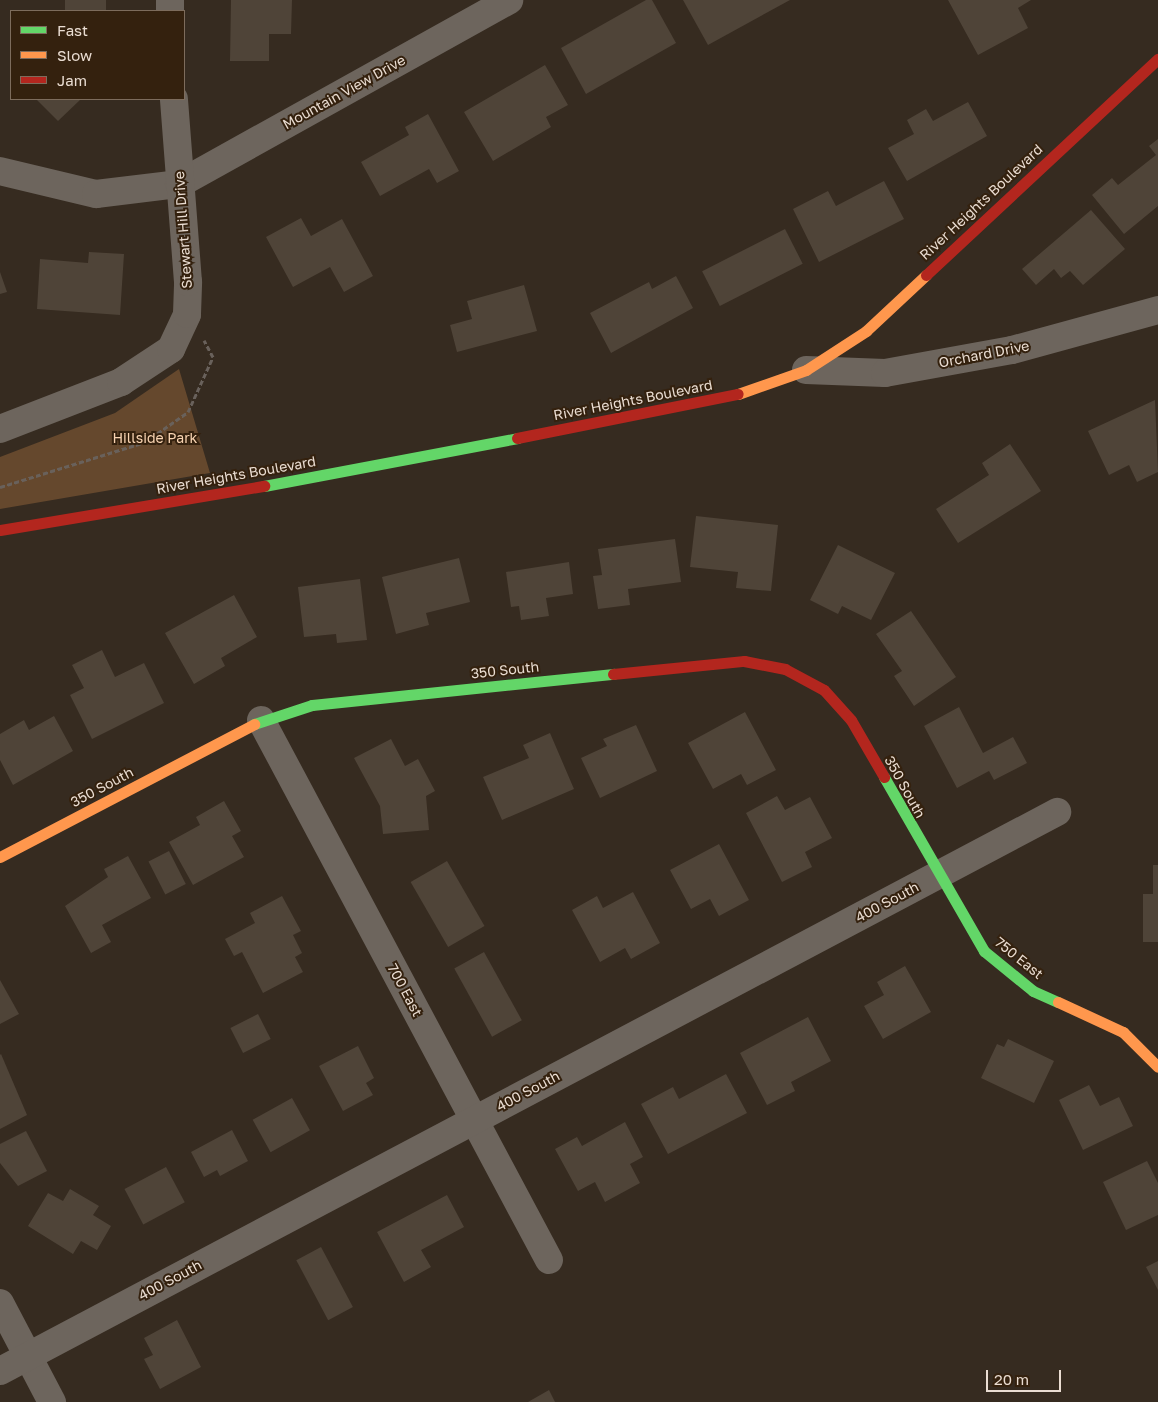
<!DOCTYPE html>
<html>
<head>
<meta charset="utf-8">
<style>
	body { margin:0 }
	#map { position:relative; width:1158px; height:1402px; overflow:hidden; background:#362b20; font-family:"Golos Text",sans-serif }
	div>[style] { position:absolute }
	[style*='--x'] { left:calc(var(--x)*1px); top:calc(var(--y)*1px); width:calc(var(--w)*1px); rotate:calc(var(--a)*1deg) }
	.green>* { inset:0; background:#65482d }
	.building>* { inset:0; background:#4f4438; transform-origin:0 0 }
	.path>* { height:3px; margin-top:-1.5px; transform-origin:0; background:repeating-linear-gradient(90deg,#69615b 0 5px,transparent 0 7.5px) }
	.street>* { height:28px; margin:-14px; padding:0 14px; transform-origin:14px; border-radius:14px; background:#6d655d }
	.fast>* { height:11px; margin:-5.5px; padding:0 5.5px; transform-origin:5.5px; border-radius:5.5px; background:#63d668 }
	.slow>* { height:11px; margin:-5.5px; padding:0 5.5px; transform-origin:5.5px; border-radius:5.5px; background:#ff974d }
	.jam>* { height:11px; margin:-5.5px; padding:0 5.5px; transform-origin:5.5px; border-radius:5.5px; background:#b3261e }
	span { translate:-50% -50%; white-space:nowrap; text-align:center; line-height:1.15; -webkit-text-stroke:4px #34210e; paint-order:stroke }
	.street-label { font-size:14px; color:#eaddd2 }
	.park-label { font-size:14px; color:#f9d4b2 }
	.legend { position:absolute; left:10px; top:10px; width:175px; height:90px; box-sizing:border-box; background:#34210e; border:1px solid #7d6c5c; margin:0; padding:6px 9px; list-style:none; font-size:15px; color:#eaddd2 }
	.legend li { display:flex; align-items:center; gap:10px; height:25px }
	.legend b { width:25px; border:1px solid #7d6c5c }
	.scale { position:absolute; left:986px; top:1370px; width:75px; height:22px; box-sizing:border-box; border:2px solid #eaddd2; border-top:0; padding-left:6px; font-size:15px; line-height:18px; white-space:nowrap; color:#eaddd2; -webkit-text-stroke:4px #34210e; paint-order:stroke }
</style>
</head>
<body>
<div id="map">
	<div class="green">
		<i style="clip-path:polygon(179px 369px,210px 473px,0 509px,0 457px,115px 413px)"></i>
	</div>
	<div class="building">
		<i style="left:65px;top:0;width:41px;height:11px"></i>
		<i style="clip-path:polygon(231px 0,292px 0,291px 34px,269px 34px,269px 61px,230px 61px)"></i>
		<i style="clip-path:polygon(646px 0,652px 0,676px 43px,586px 94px,561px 48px)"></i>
		<i style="clip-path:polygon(683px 0,790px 0,708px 45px)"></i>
		<i style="clip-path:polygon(948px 0,1031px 0,1018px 8px,1028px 28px,978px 55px)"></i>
		<i style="clip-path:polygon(545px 65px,568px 105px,546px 117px,551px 127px,493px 161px,464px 112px)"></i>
		<i style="clip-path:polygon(36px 99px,81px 99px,58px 121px)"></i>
		<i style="clip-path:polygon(968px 102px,987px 136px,907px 181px,888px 148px,914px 134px,907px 120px,926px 109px,933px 121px)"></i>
		<i style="clip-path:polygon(428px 114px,459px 171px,437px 183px,429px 169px,380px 196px,361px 162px,409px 135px,405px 127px)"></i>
		<i style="clip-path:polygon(1158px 139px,1158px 206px,1124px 234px,1092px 195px,1112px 178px,1118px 185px,1156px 155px,1149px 146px)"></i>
		<i style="clip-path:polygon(884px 181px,904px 219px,819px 262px,793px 209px,828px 191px,836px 206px)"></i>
		<i style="clip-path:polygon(1091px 210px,1125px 249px,1083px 285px,1070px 271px,1061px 278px,1054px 269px,1036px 285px,1022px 269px)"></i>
		<i style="clip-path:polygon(301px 218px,311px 236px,342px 219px,373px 276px,344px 292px,330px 267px,293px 287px,266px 237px)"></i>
		<i style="left:785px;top:229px;width:39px;height:93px;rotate:63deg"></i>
		<i style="clip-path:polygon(89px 252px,124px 254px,120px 315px,37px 309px,40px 259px,88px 263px)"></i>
		<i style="clip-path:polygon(0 272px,7px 292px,0 294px)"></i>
		<i style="clip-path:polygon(676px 276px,693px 308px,611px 353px,590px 313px,649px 282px,652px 289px)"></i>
		<i style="clip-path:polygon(524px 285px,537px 331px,457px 352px,450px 325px,472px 319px,467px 301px)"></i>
		<i style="clip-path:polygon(1155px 400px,1158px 472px,1137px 482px,1129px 465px,1109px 475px,1088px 431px)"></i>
		<i style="clip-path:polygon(1010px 444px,1041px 491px,958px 543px,936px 509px,989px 475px,982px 463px)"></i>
		<i style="clip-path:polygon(696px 516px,778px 525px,771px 591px,736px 588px,738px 572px,690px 567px)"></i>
		<i style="clip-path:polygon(675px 539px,681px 582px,628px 589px,630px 605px,598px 609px,593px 576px,602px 575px,598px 549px)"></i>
		<i style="clip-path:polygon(838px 545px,895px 573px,871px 620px,842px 606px,838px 614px,810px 600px)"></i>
		<i style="clip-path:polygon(459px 558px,470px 602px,426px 613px,429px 625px,396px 634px,382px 577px)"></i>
		<i style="clip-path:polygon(569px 562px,573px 594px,546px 598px,549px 616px,521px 620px,519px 606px,511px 607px,506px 572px)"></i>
		<i style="clip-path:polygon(360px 579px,367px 640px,337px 643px,336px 634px,304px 637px,298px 587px)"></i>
		<i style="clip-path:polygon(234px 595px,257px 637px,221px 658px,225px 666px,194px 684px,165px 633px)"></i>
		<i style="clip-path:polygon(911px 611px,956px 677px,914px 706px,894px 676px,902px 671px,876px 634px)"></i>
		<i style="clip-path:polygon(102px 650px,115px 677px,144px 663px,164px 703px,92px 739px,70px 695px,84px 688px,72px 665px)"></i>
		<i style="clip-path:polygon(959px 707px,983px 753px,1013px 737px,1027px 763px,994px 780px,989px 771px,957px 788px,924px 726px)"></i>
		<i style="clip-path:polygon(745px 712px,776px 770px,747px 785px,741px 774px,713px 789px,688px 743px)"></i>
		<i style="clip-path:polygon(54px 716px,73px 751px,13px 785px,0 760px,0 734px,24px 720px,29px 730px)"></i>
		<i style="clip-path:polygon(636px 725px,657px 771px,600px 798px,581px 758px,607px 746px,603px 739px)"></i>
		<i style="clip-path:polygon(550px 733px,574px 789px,502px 820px,483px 777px,529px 758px,523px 745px)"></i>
		<i style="clip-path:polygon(391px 739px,405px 766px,418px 759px,435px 791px,426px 796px,429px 830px,383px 834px,380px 806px,354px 758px)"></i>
		<i style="clip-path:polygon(777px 796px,785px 810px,810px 797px,832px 838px,805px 852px,812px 867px,782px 882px,746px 813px)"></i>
		<i style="clip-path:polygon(224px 801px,241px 831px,232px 836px,244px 857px,193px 885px,169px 842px,200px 825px,196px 817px)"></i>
		<i style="clip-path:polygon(719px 844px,749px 900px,719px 916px,710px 899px,691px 909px,670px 870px)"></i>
		<i style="left:169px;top:851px;width:37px;height:23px;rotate:63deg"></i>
		<i style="clip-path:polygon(128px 856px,151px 898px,102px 925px,111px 942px,91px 953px,65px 906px,108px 877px,104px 869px)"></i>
		<i style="left:447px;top:861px;width:75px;height:42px;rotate:60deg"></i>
		<i style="clip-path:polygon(1153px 865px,1158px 865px,1158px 942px,1143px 942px,1143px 894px,1153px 894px)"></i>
		<i style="clip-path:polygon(633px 892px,660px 943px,631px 959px,625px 948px,600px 962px,572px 910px,597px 896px,603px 908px)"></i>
		<i style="clip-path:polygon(282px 896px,301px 931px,293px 935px,302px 953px,295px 957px,303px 972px,263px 993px,242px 952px,234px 956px,225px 939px,255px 923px,250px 913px)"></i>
		<i style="left:484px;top:952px;width:78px;height:34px;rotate:61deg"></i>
		<i style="clip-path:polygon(905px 966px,931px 1012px,883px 1039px,864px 1006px,884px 995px,877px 982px)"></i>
		<i style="clip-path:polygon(0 980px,19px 1014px,0 1024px)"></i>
		<i style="left:258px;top:1014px;width:28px;height:31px;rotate:63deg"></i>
		<i style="clip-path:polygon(808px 1017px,831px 1061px,791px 1082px,795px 1091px,767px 1105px,740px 1053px)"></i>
		<i style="clip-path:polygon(1008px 1039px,1054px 1061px,1034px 1103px,981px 1078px,997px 1044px,1004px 1047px)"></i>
		<i style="clip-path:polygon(358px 1046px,374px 1078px,366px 1083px,373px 1095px,343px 1111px,319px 1066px)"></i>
		<i style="clip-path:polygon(1px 1054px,27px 1115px,0 1129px,0 1055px)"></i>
		<i style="clip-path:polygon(726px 1074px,747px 1113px,668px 1154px,641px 1104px,673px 1087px,679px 1099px)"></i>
		<i style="clip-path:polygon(1089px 1085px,1100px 1106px,1119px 1097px,1133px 1126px,1083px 1150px,1059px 1100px)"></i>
		<i style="left:292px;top:1098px;width:37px;height:45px;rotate:61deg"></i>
		<i style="clip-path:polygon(625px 1122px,643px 1157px,630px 1164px,640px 1183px,605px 1202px,595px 1182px,578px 1191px,555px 1149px,577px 1137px,582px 1146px)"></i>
		<i style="clip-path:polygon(232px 1130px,248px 1161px,220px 1176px,217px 1170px,204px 1177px,191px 1152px)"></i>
		<i style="clip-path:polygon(26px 1131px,47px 1171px,18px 1186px,0 1163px,0 1144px)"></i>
		<i style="clip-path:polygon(1147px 1161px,1158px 1183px,1158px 1215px,1126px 1230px,1103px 1182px)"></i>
		<i style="left:166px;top:1167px;width:40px;height:47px;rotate:62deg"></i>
		<i style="clip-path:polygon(70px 1189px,99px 1206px,93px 1215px,111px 1226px,97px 1250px,81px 1241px,73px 1254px,28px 1226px,48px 1193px,63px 1201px)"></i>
		<i style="clip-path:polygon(447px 1195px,464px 1227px,421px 1250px,431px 1267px,404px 1282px,377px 1232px)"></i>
		<i style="left:321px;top:1247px;width:68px;height:28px;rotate:62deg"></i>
		<i style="clip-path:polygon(1158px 1261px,1158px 1290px,1146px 1267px)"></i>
		<i style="clip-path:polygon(177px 1320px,201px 1367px,160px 1389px,144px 1359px,153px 1355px,144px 1338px)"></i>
		<i style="clip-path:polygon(549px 1390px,555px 1402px,528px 1402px)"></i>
	</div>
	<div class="path">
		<i style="--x:0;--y:487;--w:152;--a:-17.2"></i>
		<i style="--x:145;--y:442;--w:52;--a:-34.9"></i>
		<i style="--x:188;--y:412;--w:60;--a:-65.6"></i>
		<i style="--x:213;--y:357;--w:19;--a:-118"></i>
	</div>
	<div class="street">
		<i style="--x:170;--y:0;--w:11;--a:90"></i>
		<i style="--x:0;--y:171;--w:99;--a:13.5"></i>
		<i style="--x:96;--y:194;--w:84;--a:-6.9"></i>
		<i style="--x:179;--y:184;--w:378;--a:-29.1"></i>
		<i style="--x:806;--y:370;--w:79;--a:2.2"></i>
		<i style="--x:885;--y:373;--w:129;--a:-10.3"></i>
		<i style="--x:1012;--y:350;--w:151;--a:-15.3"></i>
		<i style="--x:0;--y:429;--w:130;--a:-21.2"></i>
		<i style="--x:121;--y:382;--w:60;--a:-33.4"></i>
		<i style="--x:171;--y:349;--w:38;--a:-65"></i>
		<i style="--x:187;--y:314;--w:32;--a:-88"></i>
		<i style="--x:188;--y:282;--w:184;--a:-94.4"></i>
		<i style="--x:261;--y:720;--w:612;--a:61.93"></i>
		<i style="--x:0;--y:1303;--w:112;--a:62.3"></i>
		<i style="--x:0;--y:1371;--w:1196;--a:-27.87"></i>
	</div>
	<div class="fast">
		<i style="--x:264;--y:486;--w:258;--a:-10.7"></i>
		<i style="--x:254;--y:724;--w:61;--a:-18.1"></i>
		<i style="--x:312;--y:705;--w:303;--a:-5.9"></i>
		<i style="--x:884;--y:777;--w:201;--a:60.1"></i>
		<i style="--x:984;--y:951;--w:63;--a:39.2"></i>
		<i style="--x:1033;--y:991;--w:27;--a:24"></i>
	</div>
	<div class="slow">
		<i style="--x:738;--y:394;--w:72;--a:-19.4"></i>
		<i style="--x:806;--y:370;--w:72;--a:-33"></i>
		<i style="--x:866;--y:331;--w:82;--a:-43"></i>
		<i style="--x:0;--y:857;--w:287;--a:-27.6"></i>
		<i style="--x:1058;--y:1002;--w:72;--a:24.8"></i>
		<i style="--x:1123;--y:1032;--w:49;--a:45"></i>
	</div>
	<div class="jam">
		<i style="--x:926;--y:275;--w:317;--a:-43"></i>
		<i style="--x:517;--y:438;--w:225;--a:-11.3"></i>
		<i style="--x:0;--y:530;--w:268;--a:-9.5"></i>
		<i style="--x:613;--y:674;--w:132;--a:-5.7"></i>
		<i style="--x:744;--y:661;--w:42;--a:11"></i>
		<i style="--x:785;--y:669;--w:44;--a:28.3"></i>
		<i style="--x:824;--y:690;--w:40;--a:48"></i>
		<i style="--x:851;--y:720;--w:66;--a:59.9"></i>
	</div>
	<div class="street-label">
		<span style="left:344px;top:92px;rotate:-29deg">Mountain View Drive</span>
		<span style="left:981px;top:202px;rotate:-43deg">River Heights Boulevard</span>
		<span style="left:183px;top:230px;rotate:-94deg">Stewart Hill Drive</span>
		<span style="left:984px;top:354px;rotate:-11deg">Orchard Drive</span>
		<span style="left:633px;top:400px;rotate:-11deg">River Heights Boulevard</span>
		<span style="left:236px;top:475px;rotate:-10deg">River Heights Boulevard</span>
		<span style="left:505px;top:670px;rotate:-6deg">350 South</span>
		<span style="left:102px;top:787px;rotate:-28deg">350 South</span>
		<span style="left:905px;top:787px;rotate:61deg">350 South</span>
		<span style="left:887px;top:902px;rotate:-28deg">400 South</span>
		<span style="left:1019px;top:958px;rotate:39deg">750 East</span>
		<span style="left:405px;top:990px;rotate:62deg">700 East</span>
		<span style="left:528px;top:1091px;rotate:-28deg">400 South</span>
		<span style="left:170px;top:1280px;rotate:-28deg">400 South</span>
	</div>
	<div class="park-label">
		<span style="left:155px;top:438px">Hillside Park</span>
	</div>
	<ul class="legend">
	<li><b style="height:6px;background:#63d668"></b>Fast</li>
	<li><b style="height:6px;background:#ff974d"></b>Slow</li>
	<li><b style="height:6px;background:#b3261e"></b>Jam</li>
	</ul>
	<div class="scale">20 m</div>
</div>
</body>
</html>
